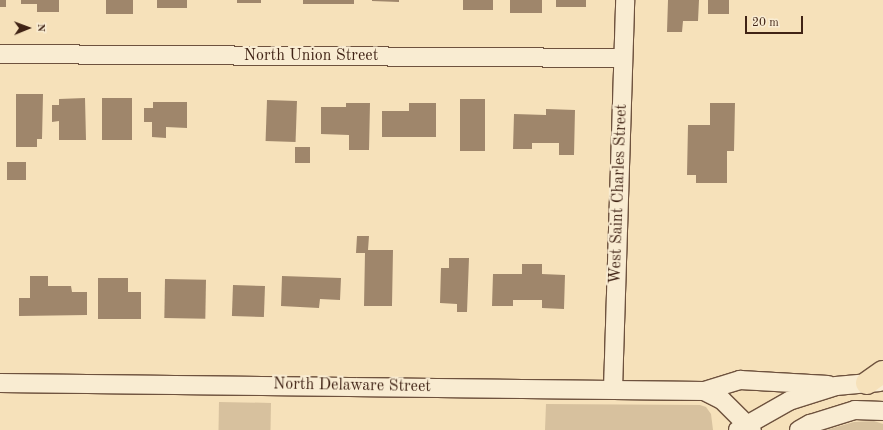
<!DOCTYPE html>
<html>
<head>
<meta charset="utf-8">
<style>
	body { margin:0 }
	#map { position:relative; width:883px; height:430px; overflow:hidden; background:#f6e1ba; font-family:"Old Standard TT",serif }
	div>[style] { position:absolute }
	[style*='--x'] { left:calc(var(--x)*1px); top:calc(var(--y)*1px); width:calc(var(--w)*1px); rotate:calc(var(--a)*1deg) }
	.green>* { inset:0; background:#d7c19e; transform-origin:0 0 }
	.building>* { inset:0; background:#9f866b; transform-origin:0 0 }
	.roads { filter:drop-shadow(1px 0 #6e523e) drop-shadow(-1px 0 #6e523e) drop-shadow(0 1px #6e523e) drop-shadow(0 -1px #6e523e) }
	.street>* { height:18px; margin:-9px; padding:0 9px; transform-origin:9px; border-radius:9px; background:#f9ecd2 }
	.primary>* { height:22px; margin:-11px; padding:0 11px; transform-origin:11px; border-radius:11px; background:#f6e1ba }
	span { translate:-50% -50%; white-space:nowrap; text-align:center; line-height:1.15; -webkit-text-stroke:4px #f9ecd2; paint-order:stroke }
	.street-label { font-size:16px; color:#402315 }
	.north { position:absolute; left:8px; top:8px; width:40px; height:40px; -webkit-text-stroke:3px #f9ecd2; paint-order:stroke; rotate:89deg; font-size:11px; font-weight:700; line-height:16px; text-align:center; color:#402315 }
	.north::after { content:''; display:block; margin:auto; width:14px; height:18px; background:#402315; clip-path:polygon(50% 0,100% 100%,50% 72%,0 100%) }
	.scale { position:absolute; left:745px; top:16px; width:58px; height:18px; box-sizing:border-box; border:2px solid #402315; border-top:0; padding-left:5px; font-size:12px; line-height:14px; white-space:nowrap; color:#402315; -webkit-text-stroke:3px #f9ecd2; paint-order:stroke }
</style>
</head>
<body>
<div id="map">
	<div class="green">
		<i style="left:219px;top:402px;width:52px;height:28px;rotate:1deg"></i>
		<i style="clip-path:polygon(546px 404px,700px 405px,706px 407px,711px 414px,713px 430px,545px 430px)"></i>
		<i style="clip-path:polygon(874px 421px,883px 424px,883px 430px,826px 430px,854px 422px)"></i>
	</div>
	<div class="building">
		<i style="left:0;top:0;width:6px;height:7px"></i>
		<i style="clip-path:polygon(21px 0,59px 0,59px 12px,37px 12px,37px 4px,21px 4px)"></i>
		<i style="left:106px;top:0;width:27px;height:14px"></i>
		<i style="left:157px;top:0;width:30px;height:8px"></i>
		<i style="left:237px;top:0;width:24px;height:3px"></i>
		<i style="left:303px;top:0;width:51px;height:4px"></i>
		<i style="clip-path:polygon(372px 0,399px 0,399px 2px,372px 1px)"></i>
		<i style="left:463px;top:0;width:30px;height:10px"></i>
		<i style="left:510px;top:0;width:32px;height:13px"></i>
		<i style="left:556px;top:0;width:30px;height:7px"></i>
		<i style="clip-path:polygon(668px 0,699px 0,698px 21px,683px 21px,682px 32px,667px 32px)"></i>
		<i style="left:708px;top:0;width:21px;height:14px"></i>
		<i style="clip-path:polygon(16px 94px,43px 94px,42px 139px,37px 139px,37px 147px,16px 147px)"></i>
		<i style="clip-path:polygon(85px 98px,86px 140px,59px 140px,59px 121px,52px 122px,52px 105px,59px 105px,59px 99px)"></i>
		<i style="left:102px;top:98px;width:30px;height:42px"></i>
		<i style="left:460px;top:99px;width:25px;height:52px"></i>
		<i style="left:267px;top:100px;width:30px;height:41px;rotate:2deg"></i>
		<i style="clip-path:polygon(153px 102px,187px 102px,187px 128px,166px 127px,166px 138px,152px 137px,152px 122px,144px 122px,144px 108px,153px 108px)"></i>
		<i style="clip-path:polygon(346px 103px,370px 103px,369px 150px,349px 150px,349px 135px,321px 134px,321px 107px,346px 107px)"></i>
		<i style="clip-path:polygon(409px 103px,436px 103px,436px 137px,382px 137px,382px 111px,409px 111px)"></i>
		<i style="clip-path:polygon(710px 103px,735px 103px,734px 151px,727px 151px,727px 183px,696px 183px,696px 175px,687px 175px,688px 125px,710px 125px)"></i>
		<i style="clip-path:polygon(546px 109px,575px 110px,574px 155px,559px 155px,559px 143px,532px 143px,532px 149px,513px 149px,514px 114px,546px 115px)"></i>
		<i style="left:295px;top:147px;width:15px;height:16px"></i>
		<i style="left:7px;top:162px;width:19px;height:18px"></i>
		<i style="clip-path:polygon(357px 236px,369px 236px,368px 250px,393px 250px,392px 306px,364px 306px,365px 253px,356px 253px)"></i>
		<i style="clip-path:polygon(449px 258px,469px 258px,467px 312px,457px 312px,457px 304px,440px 303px,441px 268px,449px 268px)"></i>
		<i style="clip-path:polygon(522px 264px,542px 264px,542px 274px,565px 275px,564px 309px,542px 308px,542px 300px,513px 300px,513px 306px,492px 306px,493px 274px,522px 274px)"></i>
		<i style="clip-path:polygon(30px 276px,48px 276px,48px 286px,71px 286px,72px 292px,87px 292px,87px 315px,19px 316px,19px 298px,30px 298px)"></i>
		<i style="clip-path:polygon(282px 276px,341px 278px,340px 300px,320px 299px,319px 308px,281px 306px)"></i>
		<i style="clip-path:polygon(98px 278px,128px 278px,128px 292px,141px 292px,141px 319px,98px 319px)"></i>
		<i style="left:165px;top:279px;width:41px;height:39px;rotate:1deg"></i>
		<i style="left:233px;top:285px;width:32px;height:31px;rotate:2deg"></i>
	</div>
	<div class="roads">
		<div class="street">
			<i style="--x:0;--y:54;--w:623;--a:0.37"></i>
			<i style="--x:0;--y:383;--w:704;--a:0.65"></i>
			<i style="--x:704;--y:391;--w:20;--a:27"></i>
			<i style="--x:722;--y:400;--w:42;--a:45"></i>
			<i style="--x:613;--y:389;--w:389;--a:-88.2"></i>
			<i style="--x:704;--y:391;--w:38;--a:-17"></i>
			<i style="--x:740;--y:380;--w:88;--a:3.3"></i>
			<i style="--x:738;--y:430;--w:59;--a:-29.6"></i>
			<i style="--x:789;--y:401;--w:49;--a:-17.7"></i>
			<i style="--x:836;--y:386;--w:44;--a:-5.2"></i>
			<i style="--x:799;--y:430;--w:13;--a:-29"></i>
			<i style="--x:810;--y:424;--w:47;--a:-17.3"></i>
			<i style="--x:855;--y:410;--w:28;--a:2"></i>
		</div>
		<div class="primary">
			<i style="--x:867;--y:383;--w:19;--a:-35"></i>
		</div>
	</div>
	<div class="street-label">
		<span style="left:311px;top:56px">North Union Street</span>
		<span style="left:619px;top:194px;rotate:-88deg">West Saint Charles Street</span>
		<span style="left:352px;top:386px;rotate:1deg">North Delaware Street</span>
	</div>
	<div class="north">N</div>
	<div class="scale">20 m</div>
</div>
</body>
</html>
